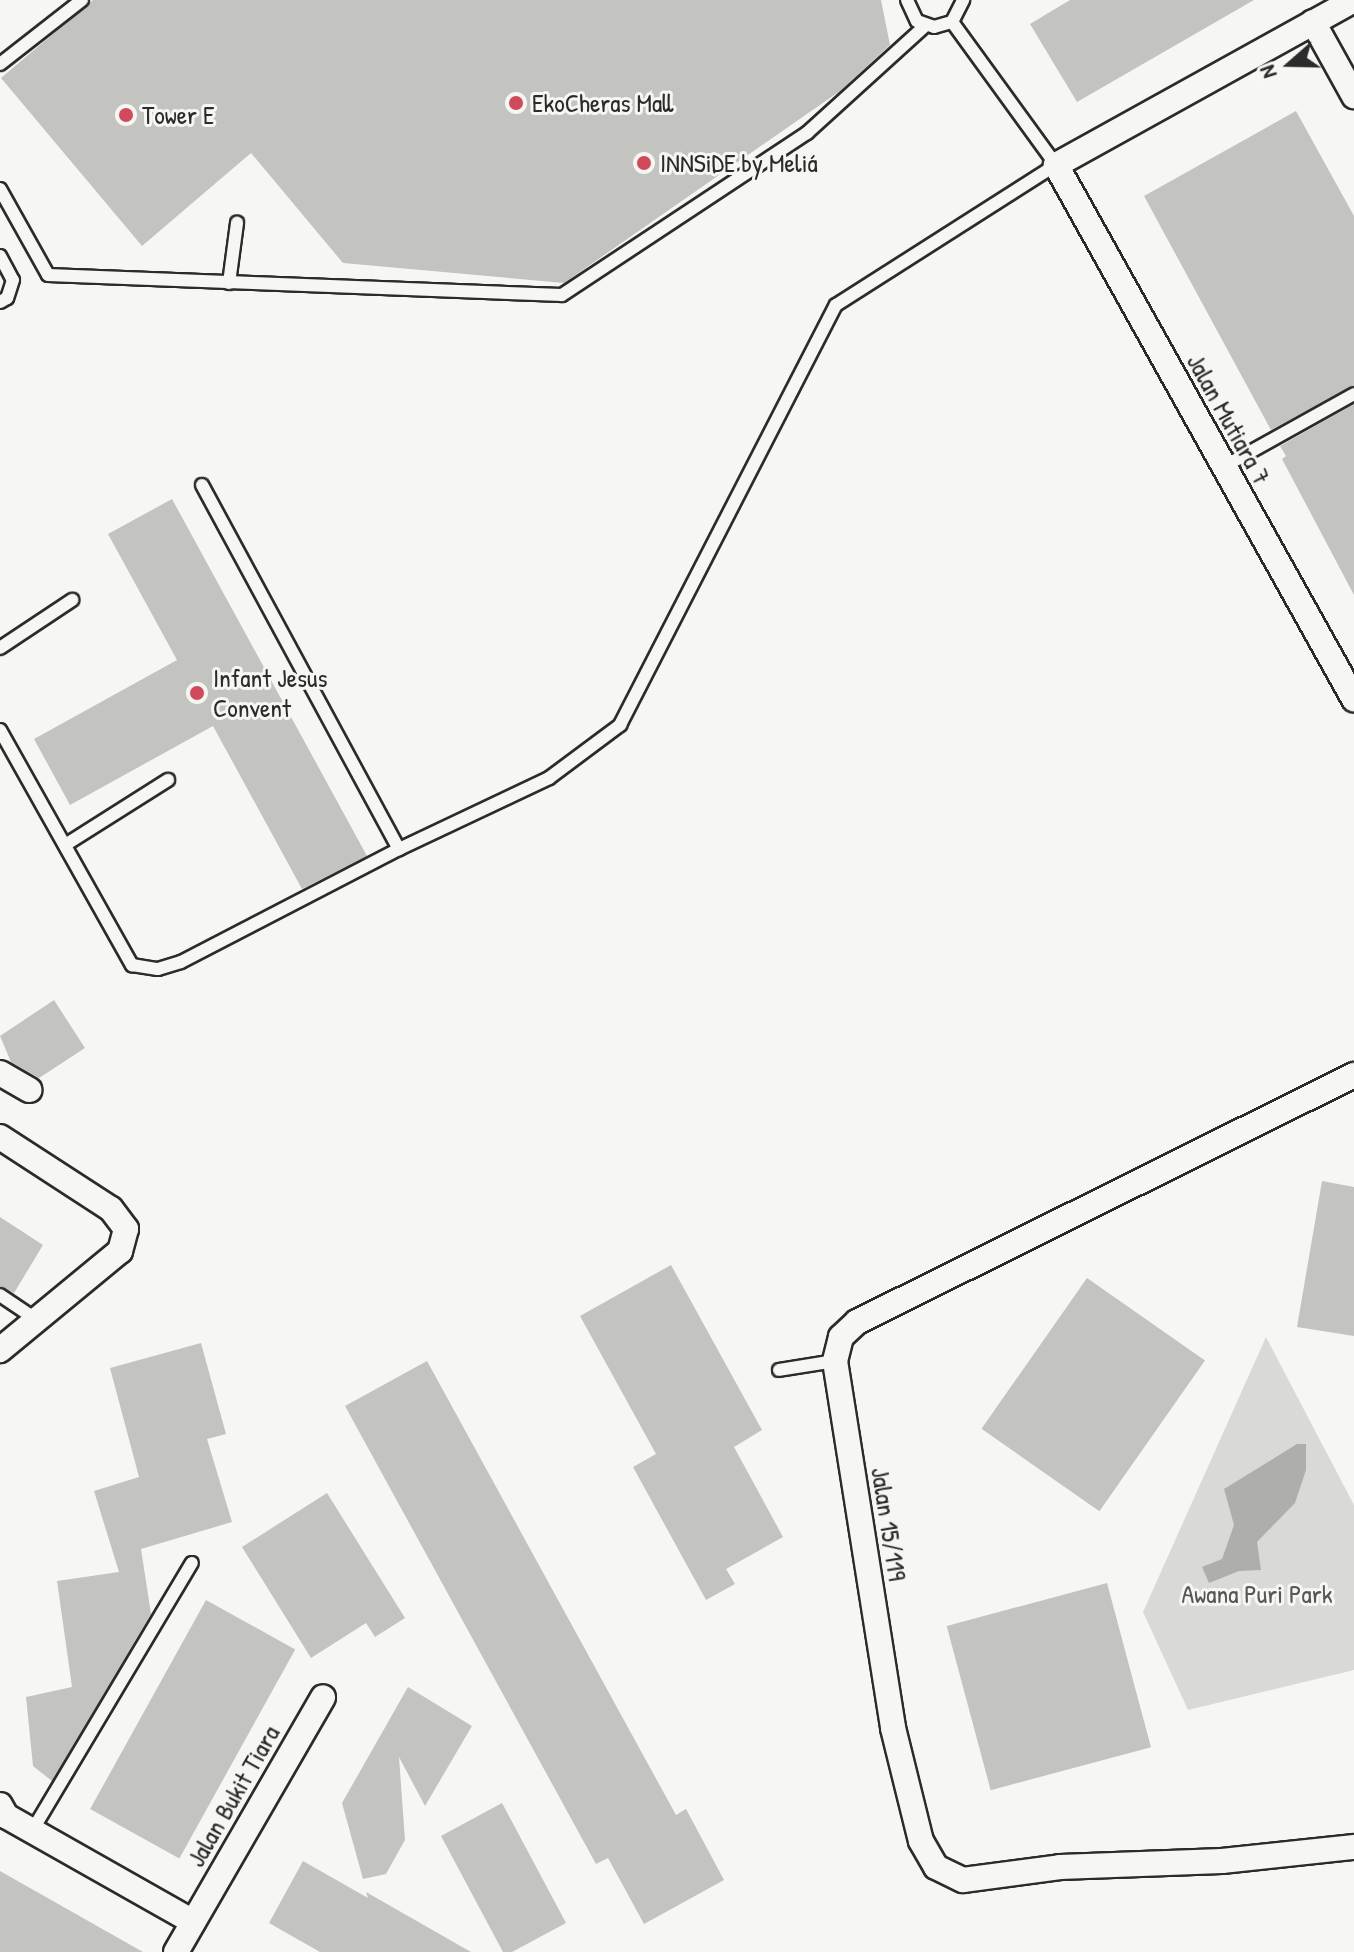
<!DOCTYPE html>
<html>
<head>
<meta charset="utf-8">
<style>
	body { margin:0 }
	#map { position:relative; width:1354px; height:1952px; overflow:hidden; background:#f6f6f2; font-family:"Patrick Hand",sans-serif }
	div>[style] { position:absolute }
	[style*='--x'] { left:calc(var(--x)*1px); top:calc(var(--y)*1px); width:calc(var(--w)*1px); rotate:calc(var(--a)*1deg) }
	.green>* { inset:0; background:#d9d9d5 }
	.water>* { inset:0; background:#aeaeab }
	.building>* { inset:0; background:#c3c3c0; transform-origin:0 0 }
	.roads { filter:drop-shadow(2px 0 #2b2b2b) drop-shadow(-2px 0 #2b2b2b) drop-shadow(0 2px #2b2b2b) drop-shadow(0 -2px #2b2b2b) }
	.lane>* { height:12px; margin:-6px; padding:0 6px; transform-origin:6px; border-radius:6px; background:#f6f6f2 }
	.street>* { height:24px; margin:-12px; padding:0 12px; transform-origin:12px; border-radius:12px; background:#f6f6f2 }
	.dots>* { width:22px; height:22px; translate:-50% -50%; box-sizing:border-box; border:4px solid #f6f6f2; border-radius:50% }
	span { translate:-50% -50%; white-space:nowrap; text-align:center; line-height:1.15; -webkit-text-stroke:6px #f6f6f2; paint-order:stroke }
	.poi-label { font-size:26px; color:#2b2b2b }
	.left { translate:0 -50%; text-align:left }
	.street-label { font-size:26px; color:#2b2b2b }
	.park-label { font-size:26px; color:#565656 }
	.north { position:absolute; left:1250px; top:24px; width:80px; height:80px; -webkit-text-stroke:6px #f6f6f2; paint-order:stroke; rotate:250deg; font-size:22px; font-weight:700; line-height:32px; text-align:center; color:#2b2b2b }
	.north::after { content:''; display:block; margin:auto; width:28px; height:36px; background:#2b2b2b; clip-path:polygon(50% 0,100% 100%,50% 72%,0 100%) }
</style>
</head>
<body>
<div id="map">
	<div class="green">
		<i style="clip-path:polygon(1266px 1337px,1354px 1505px,1354px 1670px,1188px 1710px,1143px 1612px)"></i>
	</div>
	<div class="water">
		<i style="clip-path:polygon(1297px 1444px,1306px 1444px,1306px 1470px,1295px 1503px,1257px 1542px,1261px 1570px,1239px 1571px,1209px 1583px,1202px 1567px,1222px 1559px,1234px 1525px,1224px 1489px)"></i>
	</div>
	<div class="building">
		<i style="clip-path:polygon(93px 0,881px 0,890px 45px,840px 91px,564px 283px,343px 263px,251px 153px,142px 246px,1px 78px)"></i>
		<i style="clip-path:polygon(1070px 0,1254px 0,1077px 102px,1030px 24px)"></i>
		<i style="clip-path:polygon(1296px 111px,1354px 216px,1354px 385px,1271px 430px,1144px 196px)"></i>
		<i style="clip-path:polygon(1354px 404px,1354px 595px,1282px 459px,1286px 456px,1280px 446px)"></i>
		<i style="clip-path:polygon(172px 499px,367px 856px,302px 889px,213px 726px,70px 805px,34px 739px,177px 660px,108px 534px)"></i>
		<i style="clip-path:polygon(54px 1000px,85px 1048px,39px 1078px,11px 1062px,0 1036px)"></i>
		<i style="clip-path:polygon(1322px 1181px,1354px 1187px,1354px 1336px,1297px 1327px)"></i>
		<i style="clip-path:polygon(0 1217px,43px 1245px,14px 1293px,0 1286px)"></i>
		<i style="clip-path:polygon(671px 1265px,762px 1430px,734px 1447px,783px 1537px,726px 1569px,735px 1584px,706px 1600px,633px 1467px,656px 1454px,580px 1316px)"></i>
		<i style="left:1087px;top:1278px;width:144px;height:184px;rotate:35deg"></i>
		<i style="clip-path:polygon(201px 1343px,226px 1434px,207px 1439px,232px 1522px,141px 1549px,151px 1614px,52px 1781px,33px 1766px,26px 1697px,72px 1687px,57px 1581px,119px 1572px,94px 1491px,139px 1477px,110px 1368px)"></i>
		<i style="clip-path:polygon(427px 1361px,676px 1815px,686px 1809px,724px 1880px,644px 1924px,608px 1858px,596px 1864px,345px 1406px)"></i>
		<i style="clip-path:polygon(327px 1493px,405px 1618px,375px 1637px,366px 1623px,311px 1658px,242px 1547px)"></i>
		<i style="left:1107px;top:1583px;width:170px;height:166px;rotate:75deg"></i>
		<i style="left:206px;top:1600px;width:102px;height:239px;rotate:29deg"></i>
		<i style="clip-path:polygon(408px 1687px,472px 1726px,425px 1806px,399px 1757px,405px 1840px,386px 1874px,363px 1879px,342px 1803px)"></i>
		<i style="clip-path:polygon(502px 1803px,566px 1923px,512px 1952px,503px 1952px,441px 1836px)"></i>
		<i style="clip-path:polygon(303px 1861px,368px 1898px,366px 1892px,471px 1952px,320px 1952px,269px 1923px)"></i>
		<i style="clip-path:polygon(0 1871px,143px 1952px,0 1952px)"></i>
	</div>
	<div class="roads">
		<div class="lane">
			<i style="--x:907;--y:0;--w:23;--a:65"></i>
			<i style="--x:917;--y:21;--w:18;--a:19"></i>
			<i style="--x:934;--y:27;--w:19;--a:-16"></i>
			<i style="--x:952;--y:22;--w:25;--a:-63"></i>
			<i style="--x:0;--y:64;--w:104;--a:-38"></i>
			<i style="--x:0;--y:189;--w:98;--a:60.8"></i>
			<i style="--x:48;--y:275;--w:514;--a:2.23"></i>
			<i style="--x:562;--y:295;--w:294;--a:-33.5"></i>
			<i style="--x:807;--y:133;--w:159;--a:-42.2"></i>
			<i style="--x:0;--y:256;--w:27;--a:62"></i>
			<i style="--x:13;--y:280;--w:19;--a:108"></i>
			<i style="--x:7;--y:298;--w:8;--a:150"></i>
			<i style="--x:229;--y:283;--w:61;--a:-82.4"></i>
			<i style="--x:1223;--y:467;--w:150;--a:-29.1"></i>
			<i style="--x:202;--y:485;--w:414;--a:61.6"></i>
			<i style="--x:399;--y:849;--w:166;--a:-25.3"></i>
			<i style="--x:549;--y:778;--w:89;--a:-36.7"></i>
			<i style="--x:620;--y:725;--w:472;--a:-62.8"></i>
			<i style="--x:836;--y:305;--w:261;--a:-32.5"></i>
			<i style="--x:1056;--y:165;--w:177;--a:-126"></i>
			<i style="--x:0;--y:648;--w:87;--a:-33.7"></i>
			<i style="--x:0;--y:730;--w:270;--a:60.7"></i>
			<i style="--x:132;--y:965;--w:26;--a:9"></i>
			<i style="--x:158;--y:969;--w:24;--a:-17"></i>
			<i style="--x:181;--y:962;--w:246;--a:-27.4"></i>
			<i style="--x:65;--y:845;--w:122;--a:-32.3"></i>
			<i style="--x:0;--y:1295;--w:45;--a:34"></i>
			<i style="--x:779;--y:1370;--w:57;--a:-9.1"></i>
			<i style="--x:32;--y:1831;--w:312;--a:-59.2"></i>
		</div>
		<div class="street">
			<i style="--x:1354;--y:0;--w:341;--a:151"></i>
			<i style="--x:1056;--y:165;--w:612;--a:60.84"></i>
			<i style="--x:1313;--y:22;--w:85;--a:61"></i>
			<i style="--x:0;--y:1073;--w:34;--a:30"></i>
			<i style="--x:1354;--y:1075;--w:555;--a:153.57"></i>
			<i style="--x:857;--y:1322;--w:22;--a:137"></i>
			<i style="--x:841;--y:1337;--w:25;--a:104"></i>
			<i style="--x:835;--y:1361;--w:372;--a:81"></i>
			<i style="--x:893;--y:1728;--w:116;--a:76.1"></i>
			<i style="--x:921;--y:1841;--w:30;--a:60"></i>
			<i style="--x:936;--y:1867;--w:30;--a:26"></i>
			<i style="--x:963;--y:1880;--w:98;--a:-7.6"></i>
			<i style="--x:1060;--y:1867;--w:162;--a:-2.1"></i>
			<i style="--x:1222;--y:1861;--w:133;--a:-6.1"></i>
			<i style="--x:0;--y:1137;--w:132;--a:33"></i>
			<i style="--x:111;--y:1209;--w:25;--a:53"></i>
			<i style="--x:126;--y:1229;--w:23;--a:105"></i>
			<i style="--x:120;--y:1251;--w:156;--a:140.5"></i>
			<i style="--x:0;--y:1805;--w:13;--a:61"></i>
			<i style="--x:6;--y:1816;--w:215;--a:29.5"></i>
			<i style="--x:176;--y:1952;--w:294;--a:-60"></i>
		</div>
	</div>
	<div class="dots">
		<i style="left:516px;top:103px;background:#d1495b"></i>
		<i style="left:126px;top:115px;background:#d1495b"></i>
		<i style="left:644px;top:163px;background:#d1495b"></i>
		<i style="left:197px;top:693px;background:#d1495b"></i>
	</div>
	<div class="poi-label">
		<span class="left" style="left:532px;top:103px">EkoCheras Mall</span>
		<span class="left" style="left:142px;top:115px">Tower E</span>
		<span class="left" style="left:660px;top:163px">INNSiDE by Meliá</span>
		<span class="left" style="left:213px;top:693px">Infant Jesus<br>Convent</span>
	</div>
	<div class="street-label">
		<span style="left:1229px;top:419px;rotate:61deg">Jalan Mutiara 7</span>
		<span style="left:889px;top:1524px;rotate:81deg">Jalan 15/119</span>
		<span style="left:233px;top:1796px;rotate:-60deg">Jalan Bukit Tiara</span>
	</div>
	<div class="park-label">
		<span style="left:1257px;top:1594px">Awana Puri Park</span>
	</div>
	<div class="north">N</div>
</div>
</body>
</html>
